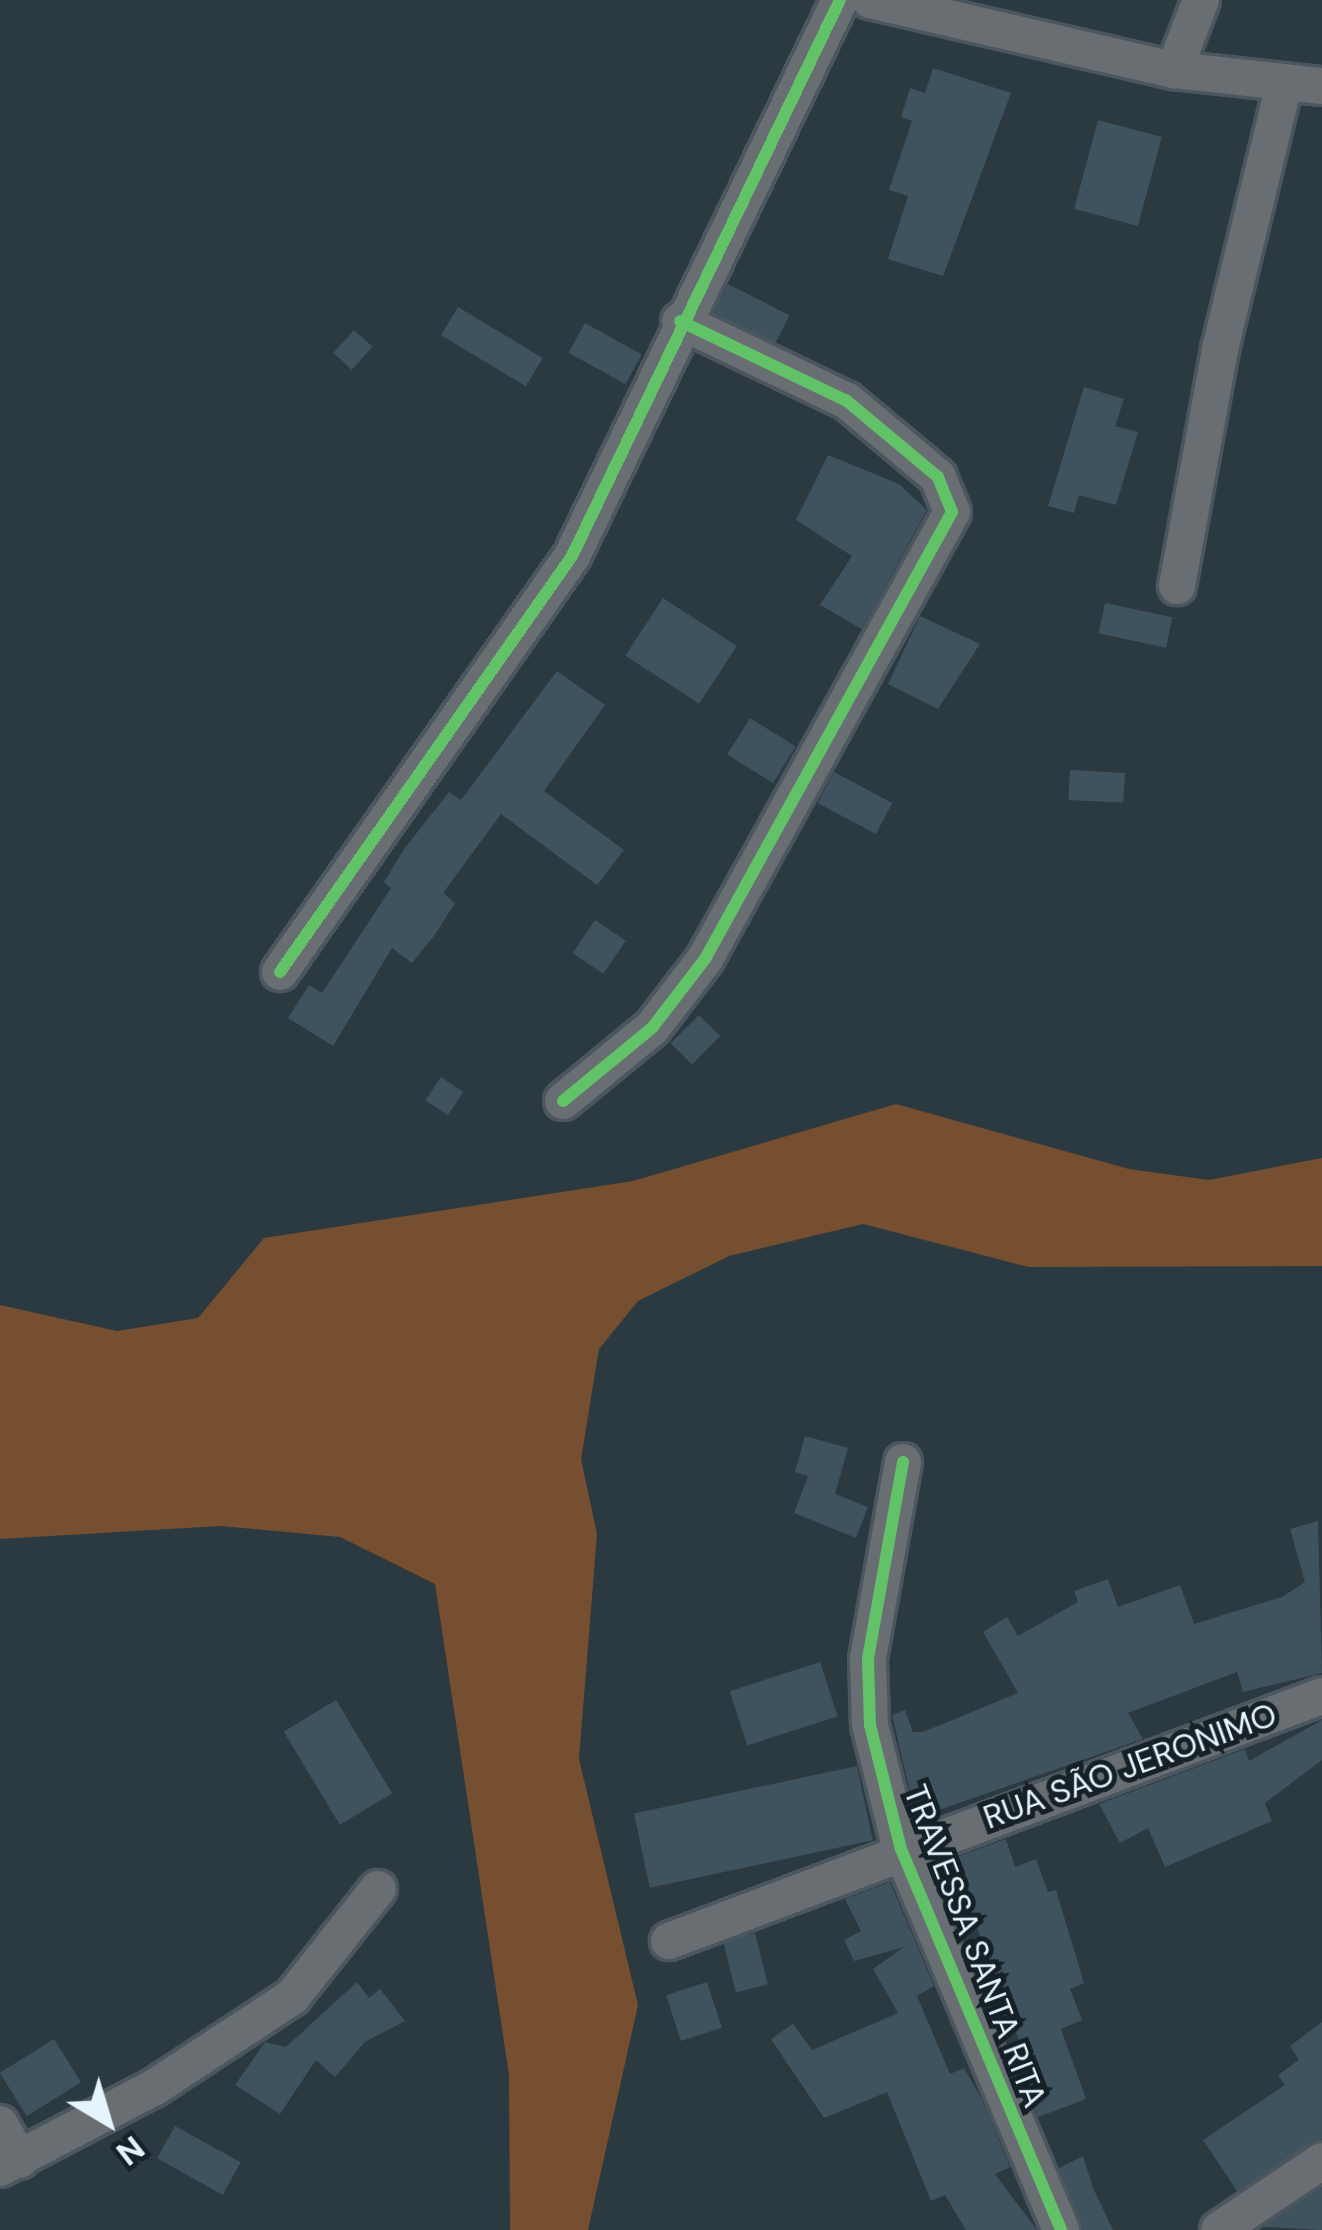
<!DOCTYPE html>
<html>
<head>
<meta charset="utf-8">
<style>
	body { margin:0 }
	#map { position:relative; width:1322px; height:2230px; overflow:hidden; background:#2b3941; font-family:"DM Sans",sans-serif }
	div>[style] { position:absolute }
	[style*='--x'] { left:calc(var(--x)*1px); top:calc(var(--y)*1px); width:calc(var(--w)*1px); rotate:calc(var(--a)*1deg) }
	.green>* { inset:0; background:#754f30 }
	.building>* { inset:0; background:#3f535e; transform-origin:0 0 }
	.roads { filter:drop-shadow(3px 0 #4b565e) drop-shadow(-3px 0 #4b565e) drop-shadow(0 3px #4b565e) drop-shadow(0 -3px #4b565e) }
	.minor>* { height:36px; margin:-18px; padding:0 18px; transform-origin:18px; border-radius:18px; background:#686e71 }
	.cycleway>* { height:12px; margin:-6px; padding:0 6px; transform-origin:6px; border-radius:6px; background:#61c268 }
	span { translate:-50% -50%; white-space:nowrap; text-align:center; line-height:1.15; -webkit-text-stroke:10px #162027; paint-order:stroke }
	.street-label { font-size:33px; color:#e6f4fe }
	.north { position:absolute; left:48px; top:2062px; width:120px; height:120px; -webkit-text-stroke:9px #162027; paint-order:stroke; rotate:142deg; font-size:33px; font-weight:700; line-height:48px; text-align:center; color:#e6f4fe }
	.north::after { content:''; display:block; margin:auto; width:42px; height:54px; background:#e6f4fe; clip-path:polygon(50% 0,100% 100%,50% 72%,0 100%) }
</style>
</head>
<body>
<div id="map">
	<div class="green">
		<i style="clip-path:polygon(896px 1104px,1129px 1169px,1209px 1180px,1322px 1158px,1322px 1266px,1029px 1267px,863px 1224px,729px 1256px,638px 1301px,599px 1349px,581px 1459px,597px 1534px,579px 1759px,638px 2005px,588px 2230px,510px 2230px,509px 2075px,435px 1584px,340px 1537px,220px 1526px,0 1539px,0 1305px,117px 1331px,198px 1318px,264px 1238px,633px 1181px)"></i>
	</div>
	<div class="building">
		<i style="clip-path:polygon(933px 68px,1011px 93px,943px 276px,888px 259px,908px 196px,889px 190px,912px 121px,901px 117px,910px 88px,925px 93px)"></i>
		<i style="left:1098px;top:120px;width:66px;height:92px;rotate:15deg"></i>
		<i style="left:728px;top:284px;width:69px;height:32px;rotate:27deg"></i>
		<i style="left:458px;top:307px;width:99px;height:33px;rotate:31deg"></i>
		<i style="left:585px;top:323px;width:65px;height:34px;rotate:29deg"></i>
		<i style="left:354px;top:330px;width:25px;height:31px;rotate:42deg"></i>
		<i style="clip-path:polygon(1084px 387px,1124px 399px,1115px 426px,1138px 432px,1116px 505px,1079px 495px,1074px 513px,1048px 506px)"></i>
		<i style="clip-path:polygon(828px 455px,899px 484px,927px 510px,862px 629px,820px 605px,852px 556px,796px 520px)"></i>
		<i style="left:663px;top:598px;width:88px;height:69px;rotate:33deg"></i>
		<i style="left:1105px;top:603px;width:69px;height:31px;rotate:12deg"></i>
		<i style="clip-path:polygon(920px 616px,980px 644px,938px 709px,888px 684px)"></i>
		<i style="clip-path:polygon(557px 671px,605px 705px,544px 791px,624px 850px,597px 885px,501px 814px,443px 893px,455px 903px,434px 936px,412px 963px,392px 948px,333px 1046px,288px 1018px,309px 985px,322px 993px,391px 888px,384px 882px,404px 849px,449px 792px,461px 800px)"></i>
		<i style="left:750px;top:718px;width:54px;height:43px;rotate:32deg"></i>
		<i style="left:1070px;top:770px;width:55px;height:30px;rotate:3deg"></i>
		<i style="left:834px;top:772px;width:66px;height:35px;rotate:28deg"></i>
		<i style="left:595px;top:920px;width:37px;height:40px;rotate:34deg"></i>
		<i style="left:699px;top:1015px;width:30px;height:40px;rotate:45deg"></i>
		<i style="left:441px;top:1077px;width:27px;height:28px;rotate:34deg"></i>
		<i style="clip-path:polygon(805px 1436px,848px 1448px,835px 1494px,868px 1507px,856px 1538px,794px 1513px,808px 1476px,795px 1472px)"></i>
		<i style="clip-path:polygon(1318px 1521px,1322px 1673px,1243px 1692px,1237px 1672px,1128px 1713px,1143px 1739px,916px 1818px,892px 1715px,905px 1710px,913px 1732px,923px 1732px,1018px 1693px,983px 1632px,1007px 1617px,1018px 1636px,1078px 1602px,1074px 1591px,1108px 1579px,1118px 1607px,1180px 1585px,1194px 1624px,1282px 1597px,1305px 1582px,1290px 1529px)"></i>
		<i style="left:820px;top:1662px;width:57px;height:95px;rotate:72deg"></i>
		<i style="left:336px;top:1700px;width:109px;height:61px;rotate:59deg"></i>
		<i style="clip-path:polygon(1322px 1720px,1322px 1760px,1265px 1803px,1272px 1821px,1165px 1867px,1148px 1828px,1120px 1843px,1099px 1804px,1245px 1749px,1249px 1761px)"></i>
		<i style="left:857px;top:1766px;width:76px;height:228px;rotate:78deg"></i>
		<i style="clip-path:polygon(1006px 1839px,1015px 1867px,1036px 1859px,1048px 1892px,1056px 1890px,1084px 1983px,1070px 1989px,1082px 2020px,1061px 2029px,1086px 2099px,1038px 2117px,1024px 2083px,1033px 2077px,960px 1883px,951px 1886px,943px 1862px)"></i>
		<i style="clip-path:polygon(890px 1882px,934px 1986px,917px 1996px,950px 2074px,964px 2068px,982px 2099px,1010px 2167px,995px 2174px,1037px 2230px,966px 2230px,945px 2195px,931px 2201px,887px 2092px,824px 2118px,771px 2039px,793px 2024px,812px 2050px,898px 2013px,873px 1969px,904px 1947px,854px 1961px,844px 1940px,861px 1931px,845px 1899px)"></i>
		<i style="left:755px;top:1933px;width:53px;height:33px;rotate:76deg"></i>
		<i style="clip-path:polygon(357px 1982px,369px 1998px,380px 1989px,405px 2021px,365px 2042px,335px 2077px,316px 2060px,280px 2114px,235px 2085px,265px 2042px,286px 2047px)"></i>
		<i style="left:707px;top:1982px;width:48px;height:43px;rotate:72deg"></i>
		<i style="clip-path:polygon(1322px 2022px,1322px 2139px,1237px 2191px,1203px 2140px,1285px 2085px,1278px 2075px,1299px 2060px,1290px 2046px)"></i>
		<i style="left:54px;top:2039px;width:51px;height:64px;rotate:58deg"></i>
		<i style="left:175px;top:2126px;width:75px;height:37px;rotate:29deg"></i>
		<i style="clip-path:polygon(1083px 2156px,1093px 2188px,1113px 2230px,1083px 2230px,1059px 2168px)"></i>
		<i style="clip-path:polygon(1322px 2188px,1322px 2230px,1263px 2227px)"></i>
	</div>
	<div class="roads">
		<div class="minor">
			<i style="--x:870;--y:0;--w:312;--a:13"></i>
			<i style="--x:1174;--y:70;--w:149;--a:6.2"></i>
			<i style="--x:1174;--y:70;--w:75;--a:-68.9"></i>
			<i style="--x:1177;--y:586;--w:241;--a:-79.7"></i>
			<i style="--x:1220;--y:349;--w:272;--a:-76.4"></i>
			<i style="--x:280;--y:972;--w:508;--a:-54.93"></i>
			<i style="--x:572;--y:556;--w:617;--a:-64.27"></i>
			<i style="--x:563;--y:1101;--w:115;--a:-39.4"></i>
			<i style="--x:652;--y:1028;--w:87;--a:-52.5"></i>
			<i style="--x:705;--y:959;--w:511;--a:-61.08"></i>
			<i style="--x:952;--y:512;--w:38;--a:-112"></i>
			<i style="--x:938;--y:477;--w:119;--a:-140.1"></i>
			<i style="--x:847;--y:401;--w:185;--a:-154.4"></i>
			<i style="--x:903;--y:1462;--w:200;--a:100.1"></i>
			<i style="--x:868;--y:1659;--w:66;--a:88.3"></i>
			<i style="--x:870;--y:1725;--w:128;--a:76"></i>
			<i style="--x:901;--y:1849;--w:413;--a:67.2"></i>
			<i style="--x:669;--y:1941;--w:697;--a:-20.57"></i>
			<i style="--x:0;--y:2124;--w:41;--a:60.9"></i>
			<i style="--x:0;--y:2168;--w:175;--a:-27.6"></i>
			<i style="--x:155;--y:2087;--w:164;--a:-33.3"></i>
			<i style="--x:292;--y:1997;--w:138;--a:-51.5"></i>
			<i style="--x:1219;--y:2230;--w:124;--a:-33.8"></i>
		</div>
	</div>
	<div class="cycleway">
		<i style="--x:280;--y:972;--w:508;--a:-54.93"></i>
		<i style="--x:572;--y:556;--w:617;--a:-64.27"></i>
		<i style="--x:563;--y:1101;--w:115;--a:-39.4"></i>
		<i style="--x:652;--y:1028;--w:87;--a:-52.5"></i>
		<i style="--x:705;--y:959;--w:511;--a:-61.08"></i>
		<i style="--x:952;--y:512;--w:38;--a:-112"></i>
		<i style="--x:938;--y:477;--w:119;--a:-140.1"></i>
		<i style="--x:847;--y:401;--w:185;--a:-154.4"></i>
		<i style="--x:903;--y:1462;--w:200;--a:100.1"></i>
		<i style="--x:868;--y:1659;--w:66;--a:88.3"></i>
		<i style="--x:870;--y:1725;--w:128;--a:76"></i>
		<i style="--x:901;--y:1849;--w:413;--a:67.2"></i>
	</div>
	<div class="street-label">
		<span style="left:1130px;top:1766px;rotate:-20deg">RUA SÃO JERONIMO</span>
		<span style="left:975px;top:1946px;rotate:69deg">TRAVESSA SANTA RITA</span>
	</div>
	<div class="north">N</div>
</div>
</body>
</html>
